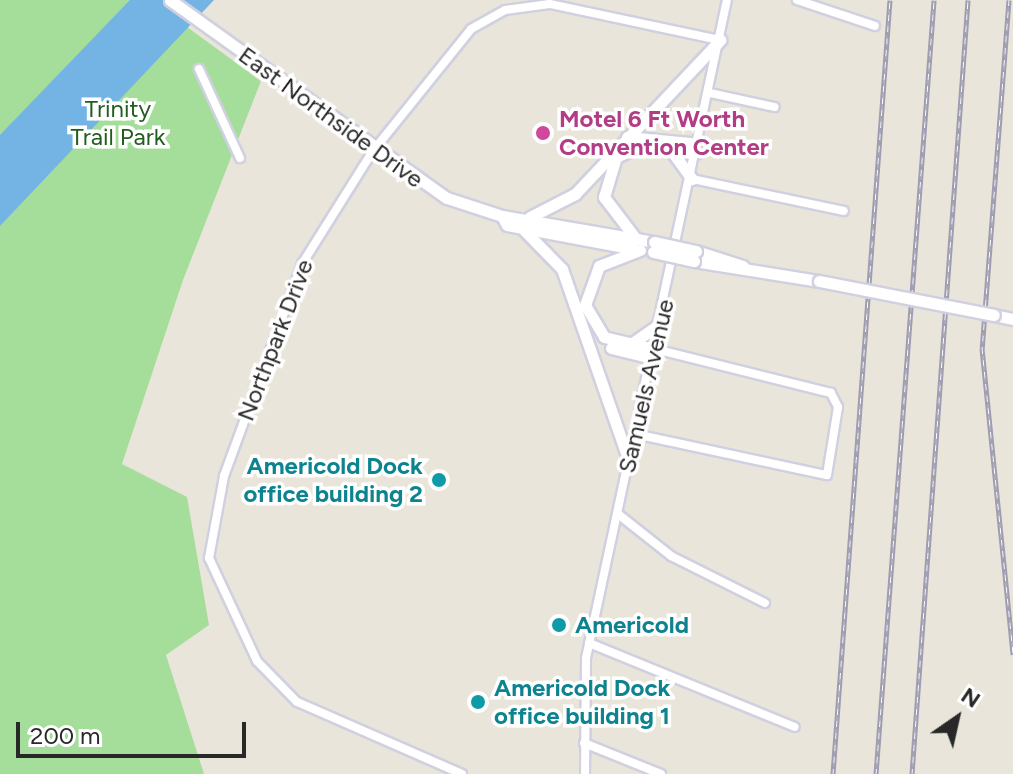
<!DOCTYPE html>
<html>
<head>
<meta charset="utf-8">
<style>
	body { margin:0 }
	#map { position:relative; width:1013px; height:774px; overflow:hidden; background:#e9e5da; font-family:Figtree,sans-serif }
	div>[style] { position:absolute }
	[style*='--x'] { left:calc(var(--x)*1px); top:calc(var(--y)*1px); width:calc(var(--w)*1px); rotate:calc(var(--a)*1deg) }
	.green>* { inset:0; background:#a5dd9a }
	.water>* { inset:0; background:#73b4e5 }
	.roads { filter:drop-shadow(2px 0 #d0d0e0) drop-shadow(-2px 0 #d0d0e0) drop-shadow(0 2px #d0d0e0) drop-shadow(0 -2px #d0d0e0) }
	.street>* { height:8px; margin:-4px; padding:0 4px; transform-origin:4px; border-radius:4px; background:#fff }
	.secondary>* { height:11px; margin:-5.5px; padding:0 5.5px; transform-origin:5.5px; border-radius:5.5px; background:#fff }
	.rail>* { height:5px; margin-top:-2.5px; transform-origin:0; background:repeating-linear-gradient(90deg,#fff 0 6px,#9e9db1 0 12px); box-sizing:border-box; border-block:2px solid #9e9db1 }
	.bridges { filter:drop-shadow(2px 0 #d0d0e0) drop-shadow(-2px 0 #d0d0e0) drop-shadow(0 2px #d0d0e0) drop-shadow(0 -2px #d0d0e0) }
	.secondary-bridge>* { height:11px; margin:-5.5px; padding:0 5.5px; transform-origin:5.5px; border-radius:5.5px; background:#fff }
	.dots>* { width:22px; height:22px; translate:-50% -50%; box-sizing:border-box; border:4px solid #fff; border-radius:50% }
	span { translate:-50% -50%; white-space:nowrap; text-align:center; line-height:1.15; -webkit-text-stroke:7px #fff; paint-order:stroke }
	.park-label { font-size:24px; color:#215e1e }
	.street-label { font-size:24px; color:#282828 }
	.hotel-label { font-size:24px; color:#b23c85; font-weight:700 }
	.left { translate:0 -50%; text-align:left }
	.culture-label { font-size:24px; color:#0d838f; font-weight:700 }
	.right { translate:-100% -50%; text-align:right }
	.north { position:absolute; left:917px; top:678px; width:80px; height:80px; -webkit-text-stroke:6px #fff; paint-order:stroke; rotate:34deg; font-size:22px; font-weight:700; line-height:32px; text-align:center; color:#282828 }
	.north::after { content:''; display:block; margin:auto; width:28px; height:36px; background:#282828; clip-path:polygon(50% 0,100% 100%,50% 72%,0 100%) }
	.scale { position:absolute; left:16px; top:722px; width:230px; height:36px; box-sizing:border-box; border:4px solid #282828; border-top:0; padding-left:10px; font-size:24px; line-height:28px; white-space:nowrap; color:#282828; -webkit-text-stroke:6px #fff; paint-order:stroke }
</style>
</head>
<body>
<div id="map">
	<div class="green">
		<i style="clip-path:polygon(0 0,150px 0,261px 81px,183px 280px,122px 464px,187px 497px,209px 625px,166px 655px,204px 774px,0 774px)"></i>
	</div>
	<div class="water">
		<i style="clip-path:polygon(130px 0,214px 0,0 226px,0 135px)"></i>
	</div>
	<div class="roads">
		<div class="street">
			<i style="--x:797;--y:0;--w:82;--a:18.4"></i>
			<i style="--x:199;--y:69;--w:98;--a:65.3"></i>
			<i style="--x:710;--y:93;--w:66;--a:12.3"></i>
			<i style="--x:692;--y:179;--w:155;--a:11.9"></i>
			<i style="--x:635;--y:434;--w:196;--a:12.1"></i>
			<i style="--x:827;--y:475;--w:69;--a:-80.8"></i>
			<i style="--x:838;--y:407;--w:16;--a:-117"></i>
			<i style="--x:831;--y:393;--w:182;--a:-166"></i>
			<i style="--x:618;--y:514;--w:68;--a:38.4"></i>
			<i style="--x:671;--y:556;--w:105;--a:26.6"></i>
			<i style="--x:589;--y:643;--w:222;--a:22.2"></i>
			<i style="--x:584;--y:743;--w:83;--a:21.9"></i>
			<i style="--x:462;--y:774;--w:180;--a:-156.4"></i>
			<i style="--x:297;--y:702;--w:57;--a:-134.3"></i>
			<i style="--x:257;--y:661;--w:114;--a:-115"></i>
			<i style="--x:209;--y:558;--w:83;--a:-79.6"></i>
			<i style="--x:224;--y:476;--w:226;--a:-69.8"></i>
			<i style="--x:302;--y:264;--w:133;--a:-57.9"></i>
			<i style="--x:373;--y:151;--w:156;--a:-51.2"></i>
			<i style="--x:471;--y:29;--w:39;--a:-29"></i>
			<i style="--x:505;--y:10;--w:45;--a:-7.6"></i>
			<i style="--x:550;--y:4;--w:174;--a:12"></i>
			<i style="--x:585;--y:774;--w:116;--a:-89.5"></i>
			<i style="--x:586;--y:658;--w:673;--a:-77.91"></i>
		</div>
		<div class="secondary">
			<i style="--x:170;--y:0;--w:340;--a:35.6"></i>
			<i style="--x:447;--y:198;--w:58;--a:18.1"></i>
			<i style="--x:502;--y:216;--w:154;--a:9.7"></i>
			<i style="--x:627;--y:137;--w:63;--a:5.4"></i>
			<i style="--x:668;--y:146;--w:41;--a:54"></i>
			<i style="--x:502;--y:216;--w:10;--a:61"></i>
			<i style="--x:507;--y:225;--w:129;--a:10.7"></i>
			<i style="--x:530;--y:217;--w:51;--a:-27.1"></i>
			<i style="--x:575;--y:194;--w:212;--a:-46.7"></i>
			<i style="--x:521;--y:227;--w:59;--a:45.7"></i>
			<i style="--x:562;--y:269;--w:203;--a:70.8"></i>
			<i style="--x:636;--y:239;--w:53;--a:-127.3"></i>
			<i style="--x:604;--y:197;--w:42;--a:-73.3"></i>
			<i style="--x:616;--y:157;--w:33;--a:-25"></i>
			<i style="--x:646;--y:143;--w:52;--a:10"></i>
			<i style="--x:640;--y:250;--w:44;--a:158.7"></i>
			<i style="--x:599;--y:266;--w:41;--a:109.7"></i>
			<i style="--x:585;--y:305;--w:37;--a:59"></i>
			<i style="--x:604;--y:337;--w:51;--a:13.5"></i>
			<i style="--x:696;--y:251;--w:49;--a:17.7"></i>
			<i style="--x:694;--y:261;--w:127;--a:9.1"></i>
			<i style="--x:994;--y:315;--w:19;--a:12"></i>
			<i style="--x:631;--y:344;--w:35;--a:-35"></i>
			<i style="--x:611;--y:348;--w:42;--a:13.7"></i>
		</div>
	</div>
	<div class="rail">
		<i style="--x:1009;--y:0;--w:349;--a:94.4"></i>
		<i style="--x:982;--y:348;--w:308;--a:84.2"></i>
		<i style="--x:833;--y:774;--w:776;--a:-85.79"></i>
		<i style="--x:876;--y:774;--w:776;--a:-85.71"></i>
		<i style="--x:912;--y:774;--w:776;--a:-85.86"></i>
	</div>
	<div class="bridges">
		<div class="secondary-bridge">
			<i style="--x:654;--y:242;--w:43;--a:12.1"></i>
			<i style="--x:653;--y:252;--w:42;--a:12.4"></i>
			<i style="--x:819;--y:281;--w:178;--a:11"></i>
		</div>
	</div>
	<div class="dots">
		<i style="left:543px;top:133px;background:#d1479c"></i>
		<i style="left:439px;top:480px;background:#0f9aa8"></i>
		<i style="left:559px;top:625px;background:#0f9aa8"></i>
		<i style="left:478px;top:702px;background:#0f9aa8"></i>
	</div>
	<div class="park-label">
		<span style="left:118px;top:123px">Trinity<br>Trail Park</span>
	</div>
	<div class="street-label">
		<span style="left:331px;top:117px;rotate:36deg">East Northside Drive</span>
		<span style="left:275px;top:340px;rotate:-69deg">Northpark Drive</span>
		<span style="left:646px;top:386px;rotate:-77deg">Samuels Avenue</span>
	</div>
	<div class="hotel-label">
		<span class="left" style="left:559px;top:133px">Motel 6 Ft Worth<br>Convention Center</span>
	</div>
	<div class="culture-label">
		<span class="right" style="left:423px;top:480px">Americold Dock<br>office building 2</span>
		<span class="left" style="left:575px;top:625px">Americold</span>
		<span class="left" style="left:494px;top:702px">Americold Dock<br>office building 1</span>
	</div>
	<div class="north">N</div>
	<div class="scale">200 m</div>
</div>
</body>
</html>
